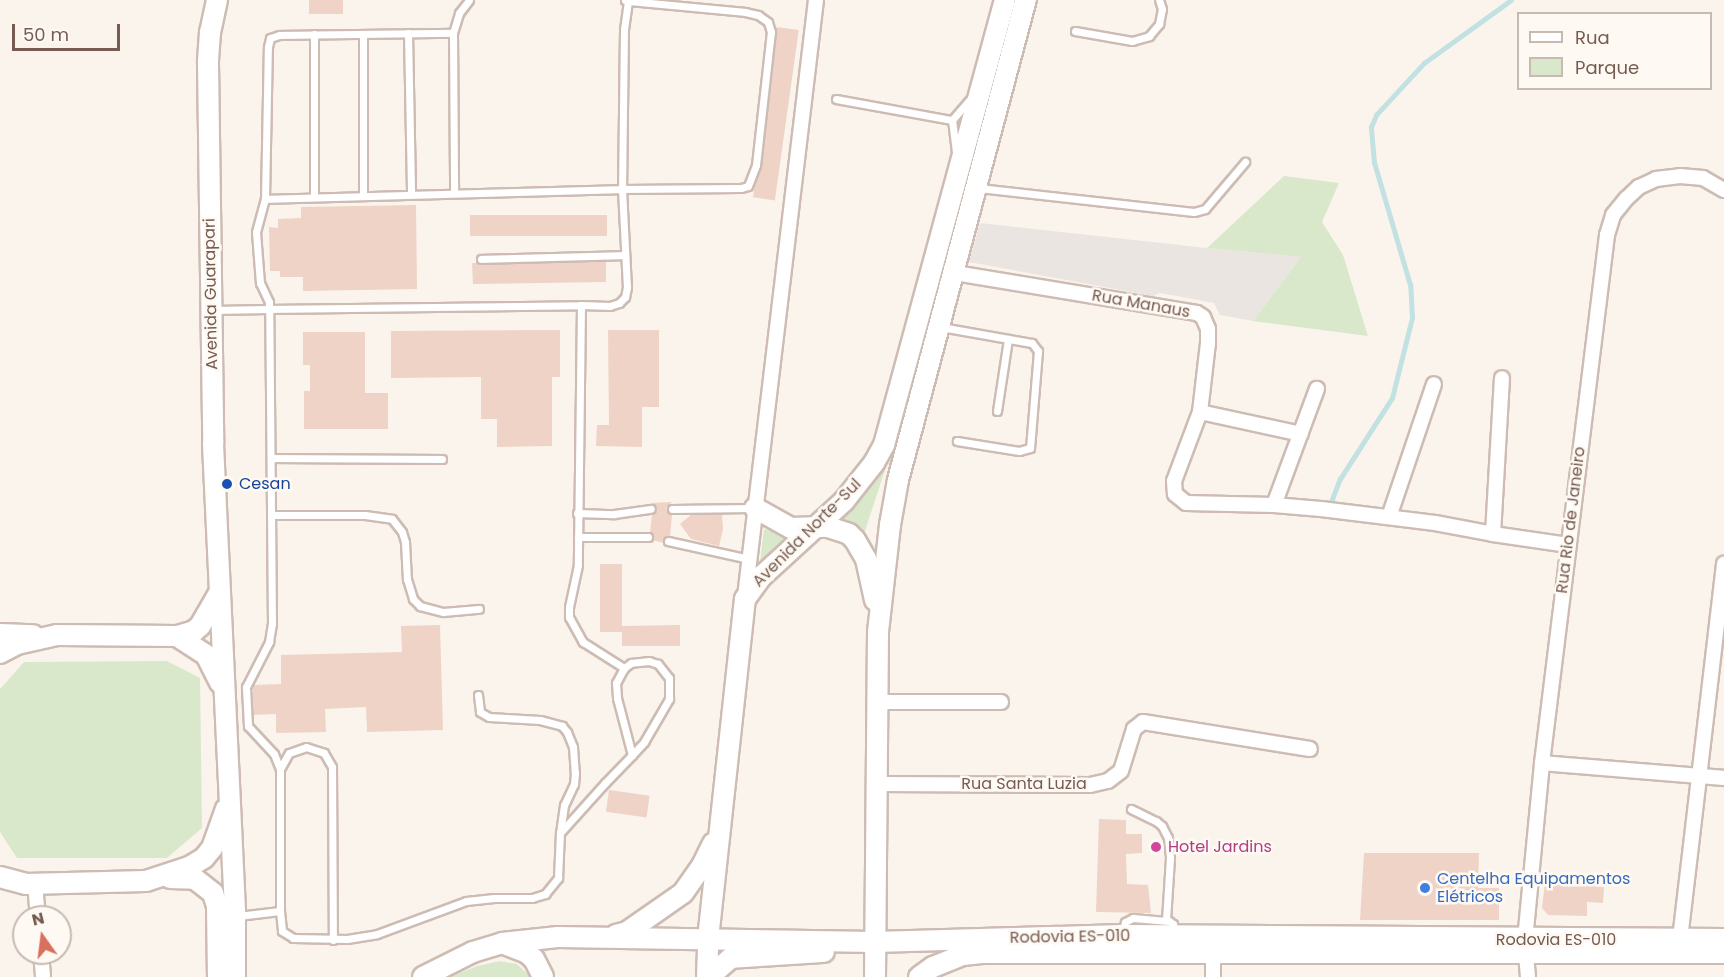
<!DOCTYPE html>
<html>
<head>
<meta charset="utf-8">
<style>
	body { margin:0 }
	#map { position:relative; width:1724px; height:977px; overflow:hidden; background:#fbf4ec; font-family:Poppins,sans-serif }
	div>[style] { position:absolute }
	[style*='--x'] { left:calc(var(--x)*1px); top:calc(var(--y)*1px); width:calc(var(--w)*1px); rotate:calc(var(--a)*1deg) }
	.industrial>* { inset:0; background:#ebe5e1 }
	.green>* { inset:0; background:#d9e8cb }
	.stream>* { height:4.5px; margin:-2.25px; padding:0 2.25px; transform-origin:2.25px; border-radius:2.25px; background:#c2e1e3 }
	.building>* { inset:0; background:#eed3c6; transform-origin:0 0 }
	.roads { filter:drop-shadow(2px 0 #cdbcb3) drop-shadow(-2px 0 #cdbcb3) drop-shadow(0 2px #cdbcb3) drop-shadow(0 -2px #cdbcb3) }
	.lane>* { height:7px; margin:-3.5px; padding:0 3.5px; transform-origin:3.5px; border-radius:3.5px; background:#fff }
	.street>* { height:14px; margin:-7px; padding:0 7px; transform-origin:7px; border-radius:7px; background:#fff }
	.secondary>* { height:20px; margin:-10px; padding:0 10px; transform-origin:10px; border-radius:10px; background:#fff }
	.dots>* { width:16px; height:16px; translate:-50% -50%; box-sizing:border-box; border:3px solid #fef9f3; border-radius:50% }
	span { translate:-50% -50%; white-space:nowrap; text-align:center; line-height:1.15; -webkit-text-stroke:5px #fef9f3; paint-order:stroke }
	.street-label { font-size:16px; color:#755b51 }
	.transit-label { font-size:16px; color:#164399 }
	.left { translate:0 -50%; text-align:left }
	.hotel-label { font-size:16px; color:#b23c85 }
	.shop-label { font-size:16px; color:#366cbe }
	.legend { position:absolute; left:1517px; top:12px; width:195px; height:78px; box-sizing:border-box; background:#fef9f3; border:2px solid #c7bab2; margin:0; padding:8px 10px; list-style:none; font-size:18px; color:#755b51 }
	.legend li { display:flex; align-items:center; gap:12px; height:30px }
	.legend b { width:30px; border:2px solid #c7bab2 }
	.north { position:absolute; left:12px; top:905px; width:60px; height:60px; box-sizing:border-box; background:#fef9f3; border:2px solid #c7bab2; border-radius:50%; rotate:346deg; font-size:16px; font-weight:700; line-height:24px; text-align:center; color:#755b51 }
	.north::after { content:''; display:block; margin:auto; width:21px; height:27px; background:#d8705e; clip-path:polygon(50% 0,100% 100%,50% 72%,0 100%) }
	.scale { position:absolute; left:12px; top:24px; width:108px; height:27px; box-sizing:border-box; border:3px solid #755b51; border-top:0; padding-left:8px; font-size:18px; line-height:21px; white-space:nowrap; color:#755b51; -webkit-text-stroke:4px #fef9f3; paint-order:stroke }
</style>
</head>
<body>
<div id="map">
	<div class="industrial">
		<i style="clip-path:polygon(980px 223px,1207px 248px,1301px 257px,1253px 321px,1220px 315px,1214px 303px,1160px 293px,1153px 296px,969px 262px)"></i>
	</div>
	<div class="green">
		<i style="clip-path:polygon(1284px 176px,1339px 183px,1322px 222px,1343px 255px,1368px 336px,1253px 321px,1301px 257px,1207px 248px)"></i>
		<i style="clip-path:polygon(889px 458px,864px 534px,836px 517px,869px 484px)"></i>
		<i style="clip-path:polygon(764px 529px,788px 535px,760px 561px)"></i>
		<i style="clip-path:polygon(167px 661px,200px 678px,202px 828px,167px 858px,17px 858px,0 832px,0 689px,24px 662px)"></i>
		<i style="clip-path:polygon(500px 961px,517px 964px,531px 977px,450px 977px,477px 966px)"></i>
	</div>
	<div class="stream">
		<i style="--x:1329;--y:507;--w:30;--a:-69"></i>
		<i style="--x:1340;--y:479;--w:96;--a:-57.3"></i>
		<i style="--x:1392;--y:398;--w:82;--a:-76"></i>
		<i style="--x:1412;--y:318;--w:33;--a:-93"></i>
		<i style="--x:1410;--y:285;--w:127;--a:-106.4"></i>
		<i style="--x:1374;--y:163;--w:36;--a:-95"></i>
		<i style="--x:1371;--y:127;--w:13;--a:-67"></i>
		<i style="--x:1376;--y:115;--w:71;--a:-47.3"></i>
		<i style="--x:1424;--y:63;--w:107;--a:-35.9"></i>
	</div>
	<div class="building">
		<i style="left:309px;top:0;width:34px;height:14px"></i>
		<i style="left:777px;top:27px;width:22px;height:172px;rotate:8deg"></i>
		<i style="clip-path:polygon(416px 205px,417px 289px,303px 291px,303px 277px,280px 277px,280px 271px,270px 271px,269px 227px,278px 228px,278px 219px,301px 218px,301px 207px)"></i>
		<i style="left:607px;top:215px;width:21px;height:137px;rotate:90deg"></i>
		<i style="clip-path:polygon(584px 262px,606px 262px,606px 282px,473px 284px,472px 263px)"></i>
		<i style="clip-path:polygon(560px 330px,560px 377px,552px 377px,552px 446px,497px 447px,497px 419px,481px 419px,481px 377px,391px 378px,391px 331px)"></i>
		<i style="clip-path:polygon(608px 330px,659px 330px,659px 407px,642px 407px,642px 447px,596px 446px,597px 425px,609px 425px)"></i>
		<i style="clip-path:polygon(303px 332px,365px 332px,365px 393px,388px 393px,388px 429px,304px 429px,304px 391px,310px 391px,310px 365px,303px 365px)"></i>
		<i style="clip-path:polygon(672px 502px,666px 508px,672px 515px,670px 536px,664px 537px,663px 543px,653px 540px,653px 535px,650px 532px,652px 515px,657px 509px,651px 503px)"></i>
		<i style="clip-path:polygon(692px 514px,722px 514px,723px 529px,719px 546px,691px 539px,680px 524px)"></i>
		<i style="clip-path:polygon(600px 564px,622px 564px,622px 626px,680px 625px,680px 646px,622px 646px,622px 632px,600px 632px)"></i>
		<i style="clip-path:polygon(440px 625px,443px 730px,367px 732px,366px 707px,325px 709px,326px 732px,276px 733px,276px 714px,253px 715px,253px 685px,281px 684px,281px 655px,402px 652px,401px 626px)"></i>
		<i style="left:609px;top:790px;width:41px;height:22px;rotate:8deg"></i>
		<i style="clip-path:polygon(1099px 819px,1126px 820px,1126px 834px,1142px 834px,1142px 853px,1126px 854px,1127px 884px,1148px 885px,1151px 913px,1096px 912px)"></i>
		<i style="clip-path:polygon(1364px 853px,1479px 853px,1478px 888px,1499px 888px,1499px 920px,1360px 920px)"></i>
		<i style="clip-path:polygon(1545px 883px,1604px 887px,1603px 903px,1587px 902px,1587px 916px,1548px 915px,1542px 908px)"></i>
	</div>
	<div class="roads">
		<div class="lane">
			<i style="--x:625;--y:0;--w:3;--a:18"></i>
			<i style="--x:628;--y:1;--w:29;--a:98"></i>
			<i style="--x:624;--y:30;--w:159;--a:90.7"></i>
			<i style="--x:622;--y:189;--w:119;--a:-0.5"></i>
			<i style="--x:741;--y:188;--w:7;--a:-16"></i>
			<i style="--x:748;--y:186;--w:22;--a:-69"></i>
			<i style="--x:756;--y:165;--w:134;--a:-83.6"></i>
			<i style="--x:771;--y:32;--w:10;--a:-107"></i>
			<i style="--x:768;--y:22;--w:12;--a:-145"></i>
			<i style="--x:758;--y:15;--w:13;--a:-167"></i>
			<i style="--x:745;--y:12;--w:118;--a:-174.6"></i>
			<i style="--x:1075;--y:31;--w:58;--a:10"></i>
			<i style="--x:1132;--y:41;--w:18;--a:-16"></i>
			<i style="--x:1149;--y:36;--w:16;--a:-50"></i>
			<i style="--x:1159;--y:24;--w:15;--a:-79"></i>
			<i style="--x:1162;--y:9;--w:9;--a:-108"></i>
			<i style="--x:408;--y:33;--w:161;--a:88.9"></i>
			<i style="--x:453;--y:33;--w:21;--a:-73"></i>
			<i style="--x:459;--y:13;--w:16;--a:-52"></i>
			<i style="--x:314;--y:34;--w:163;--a:90"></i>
			<i style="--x:363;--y:34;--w:161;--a:90"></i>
			<i style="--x:836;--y:99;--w:118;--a:10.3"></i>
			<i style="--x:956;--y:152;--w:32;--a:-97"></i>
			<i style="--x:952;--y:120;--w:32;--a:-49"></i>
			<i style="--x:979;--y:188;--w:216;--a:6.4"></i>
			<i style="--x:1194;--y:212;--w:11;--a:-15"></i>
			<i style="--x:1205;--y:209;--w:62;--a:-49.6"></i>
			<i style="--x:265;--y:199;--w:152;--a:-88.9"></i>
			<i style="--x:268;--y:47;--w:9;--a:-77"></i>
			<i style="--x:270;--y:38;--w:9;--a:-18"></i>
			<i style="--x:279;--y:35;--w:174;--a:-0.7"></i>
			<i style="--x:453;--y:33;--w:160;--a:89.6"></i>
			<i style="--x:481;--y:259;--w:144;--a:-1.6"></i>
			<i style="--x:212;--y:310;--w:57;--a:-1"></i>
			<i style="--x:269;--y:309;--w:7;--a:-90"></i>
			<i style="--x:269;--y:302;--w:21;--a:-115"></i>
			<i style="--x:260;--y:283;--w:51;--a:-94.5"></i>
			<i style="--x:256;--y:232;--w:34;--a:-75"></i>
			<i style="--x:265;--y:199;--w:357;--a:-1.6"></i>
			<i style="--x:622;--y:189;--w:98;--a:87.1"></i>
			<i style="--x:627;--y:287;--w:10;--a:101"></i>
			<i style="--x:625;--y:297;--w:8;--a:135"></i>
			<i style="--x:619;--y:303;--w:9;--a:162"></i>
			<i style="--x:610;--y:306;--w:29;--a:-178"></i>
			<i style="--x:941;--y:327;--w:92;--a:10"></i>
			<i style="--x:1032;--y:343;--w:10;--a:53"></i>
			<i style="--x:1038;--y:351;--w:97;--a:94.7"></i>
			<i style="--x:1030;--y:448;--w:11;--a:165"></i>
			<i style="--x:1019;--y:451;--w:63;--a:-170.8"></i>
			<i style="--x:997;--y:411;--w:73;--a:-81.3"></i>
			<i style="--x:271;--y:458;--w:171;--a:0.3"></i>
			<i style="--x:672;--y:509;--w:81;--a:-0.7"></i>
			<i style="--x:577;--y:513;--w:37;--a:2"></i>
			<i style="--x:614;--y:514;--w:37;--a:-8"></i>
			<i style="--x:271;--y:515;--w:94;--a:0"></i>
			<i style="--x:365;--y:515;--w:27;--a:8"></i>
			<i style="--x:392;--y:519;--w:16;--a:52"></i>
			<i style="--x:402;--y:532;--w:10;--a:73"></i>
			<i style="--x:405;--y:542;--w:37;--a:87"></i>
			<i style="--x:407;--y:579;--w:21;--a:73"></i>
			<i style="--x:413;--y:599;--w:10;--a:45"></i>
			<i style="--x:420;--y:606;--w:24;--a:15"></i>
			<i style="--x:443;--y:612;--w:36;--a:-5"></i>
			<i style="--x:578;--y:537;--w:70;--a:0"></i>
			<i style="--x:668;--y:541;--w:83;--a:12.5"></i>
			<i style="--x:478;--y:695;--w:17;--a:83"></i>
			<i style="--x:480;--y:712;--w:10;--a:29"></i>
			<i style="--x:489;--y:717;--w:51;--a:3.4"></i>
			<i style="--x:540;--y:720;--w:23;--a:15"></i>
			<i style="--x:562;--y:726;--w:8;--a:50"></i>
			<i style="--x:567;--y:732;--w:16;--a:68"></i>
			<i style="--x:573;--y:747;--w:26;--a:86"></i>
			<i style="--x:575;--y:773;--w:11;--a:95"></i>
			<i style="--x:574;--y:784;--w:23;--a:115"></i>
			<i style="--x:564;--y:805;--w:27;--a:98"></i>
			<i style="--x:280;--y:769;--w:18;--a:-61"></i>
			<i style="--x:289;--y:753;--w:18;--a:-19"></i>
			<i style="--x:306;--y:747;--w:19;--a:18"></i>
			<i style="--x:324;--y:753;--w:16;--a:60"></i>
			<i style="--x:332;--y:767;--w:173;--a:89.7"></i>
			<i style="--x:1131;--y:809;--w:28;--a:26"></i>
			<i style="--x:1156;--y:821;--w:8;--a:40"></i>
			<i style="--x:1162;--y:826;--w:13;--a:63"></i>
			<i style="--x:1168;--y:838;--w:20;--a:84"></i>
			<i style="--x:1170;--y:858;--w:62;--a:93.7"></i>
			<i style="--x:280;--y:911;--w:142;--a:-90"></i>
			<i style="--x:280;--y:769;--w:16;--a:-112"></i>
			<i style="--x:274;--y:754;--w:38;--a:-133"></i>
			<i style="--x:248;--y:726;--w:39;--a:-93"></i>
			<i style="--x:246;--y:687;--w:51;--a:-62.9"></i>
			<i style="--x:269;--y:642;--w:18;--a:-81"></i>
			<i style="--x:272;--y:624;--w:315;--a:-90.5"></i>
			<i style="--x:269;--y:309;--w:312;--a:-0.7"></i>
			<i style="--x:581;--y:305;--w:260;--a:90.7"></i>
			<i style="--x:578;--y:565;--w:43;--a:102.1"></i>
			<i style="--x:569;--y:607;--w:10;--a:90"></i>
			<i style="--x:569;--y:617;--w:29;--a:61"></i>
			<i style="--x:583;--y:642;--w:49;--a:32.4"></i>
			<i style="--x:238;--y:916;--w:42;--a:-6.8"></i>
			<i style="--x:280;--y:911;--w:20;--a:84"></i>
			<i style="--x:282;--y:931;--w:13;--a:32"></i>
			<i style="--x:293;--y:938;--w:54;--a:1.1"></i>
			<i style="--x:347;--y:939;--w:30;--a:-9"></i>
			<i style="--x:377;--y:934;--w:95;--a:-20.3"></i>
			<i style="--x:466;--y:901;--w:28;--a:-6"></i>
			<i style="--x:494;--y:898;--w:38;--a:0"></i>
			<i style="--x:532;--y:898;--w:14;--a:-17"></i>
			<i style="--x:545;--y:894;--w:21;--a:-51"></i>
			<i style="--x:558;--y:878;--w:45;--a:-87.5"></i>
			<i style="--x:560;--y:833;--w:67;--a:-48"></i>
			<i style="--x:605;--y:783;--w:39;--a:-46"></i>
			<i style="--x:632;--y:755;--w:18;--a:-47"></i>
			<i style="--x:644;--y:742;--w:50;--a:-59.8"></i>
			<i style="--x:669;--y:699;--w:21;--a:-90"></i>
			<i style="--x:669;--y:678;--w:18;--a:-128"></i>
			<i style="--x:658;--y:664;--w:9;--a:-162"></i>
			<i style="--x:649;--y:661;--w:18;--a:174"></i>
			<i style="--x:631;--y:663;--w:9;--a:144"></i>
			<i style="--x:624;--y:668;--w:17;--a:118"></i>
			<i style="--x:616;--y:683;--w:15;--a:86"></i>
			<i style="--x:617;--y:698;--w:59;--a:75.3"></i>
			<i style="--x:1122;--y:934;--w:12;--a:-76"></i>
			<i style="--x:1125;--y:922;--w:9;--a:-27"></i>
			<i style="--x:1133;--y:918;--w:36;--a:5"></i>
			<i style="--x:1169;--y:921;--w:5;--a:37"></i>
			<i style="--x:1173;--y:924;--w:9;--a:84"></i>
		</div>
		<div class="street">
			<i style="--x:955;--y:273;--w:245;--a:9.4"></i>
			<i style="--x:1197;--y:313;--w:7;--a:34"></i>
			<i style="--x:1203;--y:317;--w:13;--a:67"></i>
			<i style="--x:1208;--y:329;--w:14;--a:90"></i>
			<i style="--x:1208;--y:343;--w:69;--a:96.6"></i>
			<i style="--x:1200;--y:412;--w:74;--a:110.6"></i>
			<i style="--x:1174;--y:481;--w:13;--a:86"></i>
			<i style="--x:1175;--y:494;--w:14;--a:39"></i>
			<i style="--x:1186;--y:503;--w:88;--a:1.3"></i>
			<i style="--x:1274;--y:505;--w:47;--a:4.9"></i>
			<i style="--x:1321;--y:509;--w:115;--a:7"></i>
			<i style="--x:1435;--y:523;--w:59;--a:10.7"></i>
			<i style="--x:1493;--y:534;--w:156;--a:-86.7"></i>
			<i style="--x:1200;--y:412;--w:103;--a:12.3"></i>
			<i style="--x:1274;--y:505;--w:124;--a:-69.7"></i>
			<i style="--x:1389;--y:517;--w:140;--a:-71.3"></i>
			<i style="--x:1493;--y:534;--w:76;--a:8.3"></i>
			<i style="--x:745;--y:597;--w:601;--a:-83.22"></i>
			<i style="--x:878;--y:702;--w:123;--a:0"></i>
			<i style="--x:1542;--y:763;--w:183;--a:4.7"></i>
			<i style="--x:877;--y:784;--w:213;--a:0.3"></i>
			<i style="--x:1090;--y:785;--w:18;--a:-13"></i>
			<i style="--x:1108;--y:781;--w:16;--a:-38"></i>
			<i style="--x:1121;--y:771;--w:44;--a:-72.8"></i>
			<i style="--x:1134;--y:729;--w:11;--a:-38"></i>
			<i style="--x:1143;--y:722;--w:169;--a:9.2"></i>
			<i style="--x:35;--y:884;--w:33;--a:85"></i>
			<i style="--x:1680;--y:939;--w:378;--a:-83.3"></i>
			<i style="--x:1213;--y:952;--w:25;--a:90"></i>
			<i style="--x:41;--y:953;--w:24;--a:85"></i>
			<i style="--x:1528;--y:977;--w:37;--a:-95"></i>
			<i style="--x:1525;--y:940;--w:178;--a:-84.5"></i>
			<i style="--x:1542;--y:763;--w:532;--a:-82.98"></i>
			<i style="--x:1607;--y:235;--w:21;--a:-73"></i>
			<i style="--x:1613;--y:215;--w:21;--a:-51"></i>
			<i style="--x:1626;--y:199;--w:18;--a:-43"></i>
			<i style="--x:1639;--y:187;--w:19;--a:-25"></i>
			<i style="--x:1656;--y:179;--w:24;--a:-7"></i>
			<i style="--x:1680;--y:176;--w:23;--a:5"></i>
			<i style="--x:1703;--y:178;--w:24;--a:30"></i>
		</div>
		<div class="secondary">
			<i style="--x:217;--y:0;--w:33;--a:102"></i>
			<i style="--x:210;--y:32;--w:31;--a:94"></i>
			<i style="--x:208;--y:63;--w:381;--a:89.2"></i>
			<i style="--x:213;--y:444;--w:473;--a:87.3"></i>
			<i style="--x:235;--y:916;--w:61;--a:90"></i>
			<i style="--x:755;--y:508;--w:41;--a:29.1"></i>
			<i style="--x:791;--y:528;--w:37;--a:-2"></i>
			<i style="--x:828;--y:527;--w:22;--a:18"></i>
			<i style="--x:849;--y:534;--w:8;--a:45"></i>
			<i style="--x:855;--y:540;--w:22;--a:60"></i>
			<i style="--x:866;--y:559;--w:42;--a:77.6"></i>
			<i style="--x:0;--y:634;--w:33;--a:2"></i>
			<i style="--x:177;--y:636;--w:35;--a:33"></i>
			<i style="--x:206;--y:655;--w:31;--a:63"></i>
			<i style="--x:0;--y:653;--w:19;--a:-28"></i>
			<i style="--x:17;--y:644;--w:41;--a:-12.7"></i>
			<i style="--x:57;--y:635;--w:120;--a:0.5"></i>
			<i style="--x:177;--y:636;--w:18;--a:-16"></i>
			<i style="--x:194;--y:631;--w:8;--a:-40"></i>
			<i style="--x:200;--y:626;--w:39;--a:-60"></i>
			<i style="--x:0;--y:877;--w:27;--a:15"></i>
			<i style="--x:26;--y:884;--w:120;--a:-1.4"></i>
			<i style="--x:146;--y:881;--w:45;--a:-18"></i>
			<i style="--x:189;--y:867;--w:17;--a:-31"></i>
			<i style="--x:204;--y:858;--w:13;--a:-51"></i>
			<i style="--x:212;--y:848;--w:41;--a:-70.3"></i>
			<i style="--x:170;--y:878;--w:25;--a:2"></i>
			<i style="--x:195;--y:879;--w:23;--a:38"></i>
			<i style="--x:213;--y:893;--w:14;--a:73"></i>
			<i style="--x:217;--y:906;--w:71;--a:89.2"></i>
			<i style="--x:616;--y:935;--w:11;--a:-15"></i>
			<i style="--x:627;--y:932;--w:68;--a:-34.9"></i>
			<i style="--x:683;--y:893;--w:33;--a:-55"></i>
			<i style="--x:702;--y:866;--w:25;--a:-64"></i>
			<i style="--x:504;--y:944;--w:25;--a:21"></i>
			<i style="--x:527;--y:953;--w:9;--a:41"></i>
			<i style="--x:534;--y:959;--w:20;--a:63"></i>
			<i style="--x:423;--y:977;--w:56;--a:-26.6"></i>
			<i style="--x:473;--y:952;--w:30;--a:-17"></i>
			<i style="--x:502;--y:943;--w:56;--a:-6.1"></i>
			<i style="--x:558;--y:937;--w:317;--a:0.9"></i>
			<i style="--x:875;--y:942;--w:247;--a:-1.6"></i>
			<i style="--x:1122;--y:935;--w:602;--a:0.38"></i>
			<i style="--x:707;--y:977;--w:38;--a:-88"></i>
			<i style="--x:708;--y:939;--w:342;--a:-83.8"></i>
			<i style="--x:745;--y:599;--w:29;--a:-54"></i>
			<i style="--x:762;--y:576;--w:111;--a:-42.4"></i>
			<i style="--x:844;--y:501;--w:48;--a:-51.7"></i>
			<i style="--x:874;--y:463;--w:21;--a:-61"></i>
			<i style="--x:884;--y:445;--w:461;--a:-74.8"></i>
			<i style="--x:709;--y:977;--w:29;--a:-41"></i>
			<i style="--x:731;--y:958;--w:93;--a:-3.7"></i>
			<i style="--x:875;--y:977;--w:345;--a:-89.5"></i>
			<i style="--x:878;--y:632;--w:108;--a:-83.6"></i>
			<i style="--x:890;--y:525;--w:46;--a:-79.9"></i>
			<i style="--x:898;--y:480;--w:497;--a:-75.1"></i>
			<i style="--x:919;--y:977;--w:17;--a:-36"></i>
			<i style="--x:933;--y:967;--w:32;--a:-22"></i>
			<i style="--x:963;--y:955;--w:19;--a:-6"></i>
			<i style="--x:982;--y:953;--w:742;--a:0"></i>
		</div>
	</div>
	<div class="dots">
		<i style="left:227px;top:484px;background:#1a4fb4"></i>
		<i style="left:1156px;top:847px;background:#d1479c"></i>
		<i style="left:1425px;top:888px;background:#3f7fe0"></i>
	</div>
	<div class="street-label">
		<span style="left:211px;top:294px;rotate:-91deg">Avenida Guarapari</span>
		<span style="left:1141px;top:304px;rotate:10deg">Rua Manaus</span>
		<span style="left:1571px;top:520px;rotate:-83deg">Rua Rio de Janeiro</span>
		<span style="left:807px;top:533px;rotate:-45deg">Avenida Norte-Sul</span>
		<span style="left:1024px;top:784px">Rua Santa Luzia</span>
		<span style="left:1070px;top:937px;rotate:-1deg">Rodovia ES-010</span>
		<span style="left:1556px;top:940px">Rodovia ES-010</span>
	</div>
	<div class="transit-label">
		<span class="left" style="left:239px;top:484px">Cesan</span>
	</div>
	<div class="hotel-label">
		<span class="left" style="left:1168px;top:847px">Hotel Jardins</span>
	</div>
	<div class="shop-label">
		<span class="left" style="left:1437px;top:888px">Centelha Equipamentos<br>Elétricos</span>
	</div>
	<ul class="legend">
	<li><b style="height:8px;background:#fff"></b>Rua</li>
	<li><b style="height:16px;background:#d9e8cb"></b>Parque</li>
	</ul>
	<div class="north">N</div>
	<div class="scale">50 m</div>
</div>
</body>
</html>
